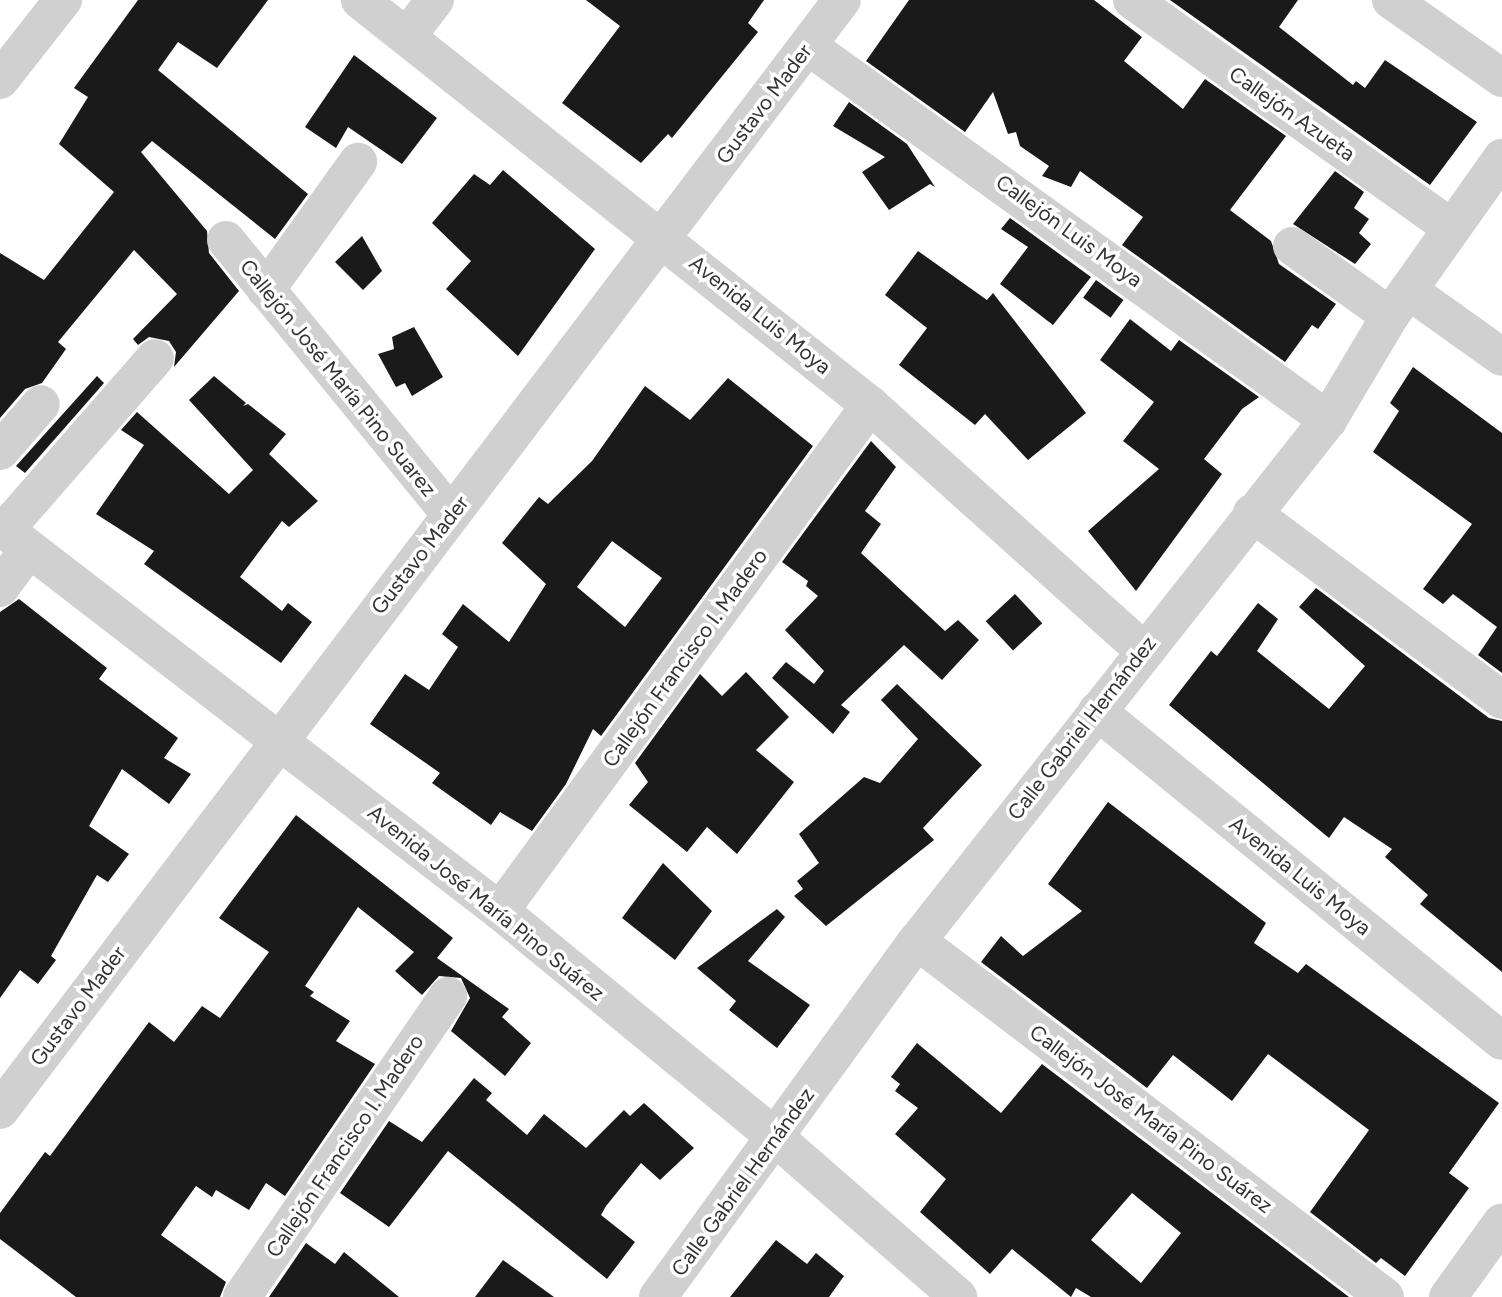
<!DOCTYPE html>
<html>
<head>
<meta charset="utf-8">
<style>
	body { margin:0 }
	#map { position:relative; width:1502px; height:1297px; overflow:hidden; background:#fff; font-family:Figtree,sans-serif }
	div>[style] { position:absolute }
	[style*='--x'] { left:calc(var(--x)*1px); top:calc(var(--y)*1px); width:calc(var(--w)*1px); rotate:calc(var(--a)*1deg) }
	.building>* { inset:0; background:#1a1a1a; transform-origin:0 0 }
	.minor>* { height:38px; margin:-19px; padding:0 19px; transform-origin:19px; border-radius:19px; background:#d0d0d0 }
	span { translate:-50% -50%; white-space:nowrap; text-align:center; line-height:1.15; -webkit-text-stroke:7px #fff; paint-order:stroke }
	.street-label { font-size:21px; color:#333 }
</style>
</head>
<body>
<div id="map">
	<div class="building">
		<i style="clip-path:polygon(138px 0,268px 0,217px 68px,178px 42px,158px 70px,308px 194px,275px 239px,152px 141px,141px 152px,207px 231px,209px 253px,239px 291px,174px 367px,176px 352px,169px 341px,149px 337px,138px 345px,133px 339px,177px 294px,134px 250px,58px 342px,66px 349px,42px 383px,25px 389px,0 418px,0 253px,44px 280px,114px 192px,59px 144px,88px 97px,74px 88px)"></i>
		<i style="clip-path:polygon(586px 0,764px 0,748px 23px,758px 32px,672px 138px,668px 134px,641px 163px,562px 103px,620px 26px)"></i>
		<i style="clip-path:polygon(909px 0,1094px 0,1142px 37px,1124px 61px,1183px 109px,1205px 79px,1286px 136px,1230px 210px,1271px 241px,1279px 264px,1336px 304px,1318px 329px,1312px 325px,1285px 362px,1122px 245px,1143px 217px,1080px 171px,1071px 187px,1042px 176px,1049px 166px,1020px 146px,1016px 132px,1008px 134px,993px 92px,965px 132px,866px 61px)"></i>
		<i style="clip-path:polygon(1170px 0,1298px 0,1279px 27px,1353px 85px,1356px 81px,1365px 88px,1385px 60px,1477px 122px,1430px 185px)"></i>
		<i style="clip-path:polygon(354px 55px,437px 118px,402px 164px,348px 127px,336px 148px,305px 127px)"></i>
		<i style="clip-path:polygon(849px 102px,907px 144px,935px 187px,930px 184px,889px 210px,862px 172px,885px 157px,833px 126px)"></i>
		<i style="clip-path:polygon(503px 170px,595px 249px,518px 356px,446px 289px,471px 261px,432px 223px,474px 174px,490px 185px)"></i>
		<i style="clip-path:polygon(1335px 171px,1364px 192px,1354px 208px,1369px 219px,1359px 233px,1371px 244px,1355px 264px,1293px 224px)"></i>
		<i style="clip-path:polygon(1010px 218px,1091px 277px,1053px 325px,1000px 284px,1028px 247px,1001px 229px)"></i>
		<i style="clip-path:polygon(362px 236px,382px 271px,363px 290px,335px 262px)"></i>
		<i style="clip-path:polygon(918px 251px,987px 300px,993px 293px,1086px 413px,1028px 460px,985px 414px,975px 425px,899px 365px,927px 328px,885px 295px)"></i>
		<i style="left:1096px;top:280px;width:34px;height:22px;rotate:36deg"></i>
		<i style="clip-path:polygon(1130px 319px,1171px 351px,1179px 340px,1259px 397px,1242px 409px,1204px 459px,1222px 474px,1136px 591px,1088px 531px,1159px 469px,1123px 441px,1154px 402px,1100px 360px)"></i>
		<i style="clip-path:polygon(414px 327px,443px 377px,412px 396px,405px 383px,396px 387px,378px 354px,394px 349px,392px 337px)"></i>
		<i style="clip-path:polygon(1413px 367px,1502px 433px,1502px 673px,1478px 655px,1497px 627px,1453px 594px,1443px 604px,1423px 589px,1472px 524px,1373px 452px,1399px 411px,1390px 403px)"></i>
		<i style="clip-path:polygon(97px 376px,104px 383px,25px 473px,16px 466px)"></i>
		<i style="clip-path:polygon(214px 376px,246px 403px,243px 406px,248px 404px,286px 434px,269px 454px,318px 501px,289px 527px,282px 521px,240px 577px,282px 611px,288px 603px,312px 622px,281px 663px,144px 564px,154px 551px,96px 514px,144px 445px,121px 430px,137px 412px,229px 494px,253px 470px,189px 400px)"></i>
		<i style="clip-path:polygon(evenodd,728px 378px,813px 446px,601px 736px,593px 729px,566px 784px,532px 831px,500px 812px,491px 825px,432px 783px,440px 773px,370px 724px,405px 674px,429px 690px,458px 647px,442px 634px,463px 604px,509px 642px,546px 584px,502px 543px,539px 497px,548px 504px,592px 461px,645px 386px,690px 420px,728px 378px,612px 541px,662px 578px,625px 627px,577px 587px,612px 541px)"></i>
		<i style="clip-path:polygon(871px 441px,896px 467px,865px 511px,881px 524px,861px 553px,945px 631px,958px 620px,979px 640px,942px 680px,904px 645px,841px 705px,850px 712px,833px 734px,772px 678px,786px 662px,814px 684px,824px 671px,785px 630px,818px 596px,806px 586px,808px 581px,782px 562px)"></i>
		<i style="clip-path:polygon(1316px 588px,1489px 718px,1502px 721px,1502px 972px,1420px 904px,1428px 895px,1385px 857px,1392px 849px,1344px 817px,1329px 838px,1169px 705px,1211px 651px,1217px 656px,1258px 603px,1278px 619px,1257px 651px,1329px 709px,1365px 666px,1299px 607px)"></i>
		<i style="left:1015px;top:594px;width:40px;height:40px;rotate:47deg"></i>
		<i style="clip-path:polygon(19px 599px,107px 668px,99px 679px,178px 738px,164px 758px,191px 774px,169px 804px,122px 769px,89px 826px,129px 854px,108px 882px,97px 875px,51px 956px,56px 960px,38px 984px,20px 970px,0 998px,0 612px)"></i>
		<i style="clip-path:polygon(746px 672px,789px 717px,756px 750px,794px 782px,737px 854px,707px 827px,687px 852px,629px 805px,648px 782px,635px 763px,700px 674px,722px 696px)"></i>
		<i style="clip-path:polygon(897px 684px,982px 765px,923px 828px,934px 840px,826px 926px,794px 896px,803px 889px,797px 881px,819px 863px,799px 834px,864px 777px,880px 783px,918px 739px,881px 700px)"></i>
		<i style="clip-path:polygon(1108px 802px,1266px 923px,1254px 943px,1298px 973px,1306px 964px,1499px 1103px,1449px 1173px,1469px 1188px,1405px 1276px,1381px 1258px,1376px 1263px,1310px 1212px,1369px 1130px,1268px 1054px,1232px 1101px,1173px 1055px,1147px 1088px,981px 962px,1001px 936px,1023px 956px,1082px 911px,1048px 884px)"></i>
		<i style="clip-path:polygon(296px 815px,453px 938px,437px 958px,509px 1009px,502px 1017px,531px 1043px,505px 1076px,451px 1031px,470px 998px,461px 978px,439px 976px,422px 995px,395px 971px,414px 952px,358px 907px,305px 986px,314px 992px,310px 996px,350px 1021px,336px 1041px,375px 1064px,285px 1196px,266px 1183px,249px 1210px,216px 1190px,212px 1197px,196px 1186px,161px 1235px,226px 1282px,220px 1297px,76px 1297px,0 1239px,0 1213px,45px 1152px,50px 1156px,149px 1022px,174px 1042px,202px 1006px,220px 1018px,269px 952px,219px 918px)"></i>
		<i style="clip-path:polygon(663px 863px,712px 911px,675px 960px,622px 918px)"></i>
		<i style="clip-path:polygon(777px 909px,785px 917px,748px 961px,810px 1005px,777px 1048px,729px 1010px,736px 1001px,697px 968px)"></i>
		<i style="clip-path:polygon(evenodd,917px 1043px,1001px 1113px,1042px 1064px,1349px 1297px,1091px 1297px,1076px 1288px,1071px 1297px,1012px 1249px,990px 1274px,920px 1212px,946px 1179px,895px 1134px,918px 1108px,895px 1091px,900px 1084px,891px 1077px,917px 1043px,1132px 1193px,1181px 1233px,1141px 1283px,1091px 1240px,1132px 1193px)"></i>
		<i style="clip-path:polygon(474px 1078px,492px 1093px,486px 1100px,527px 1135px,544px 1114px,586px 1148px,624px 1110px,630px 1116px,644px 1103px,694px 1148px,660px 1180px,641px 1163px,606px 1206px,601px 1215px,635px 1242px,607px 1279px,448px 1151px,389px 1227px,340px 1193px,389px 1121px,422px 1142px)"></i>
		<i style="clip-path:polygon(776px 1240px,807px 1264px,816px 1253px,844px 1276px,829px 1297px,730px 1297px)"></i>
		<i style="clip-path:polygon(306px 1243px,335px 1264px,344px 1252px,399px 1297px,269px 1297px)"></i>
		<i style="clip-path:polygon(503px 1260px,554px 1297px,475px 1297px)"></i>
	</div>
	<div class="minor">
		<i style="--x:360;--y:0;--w:651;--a:38.45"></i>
		<i style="--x:870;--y:405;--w:367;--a:41.9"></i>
		<i style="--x:1132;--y:0;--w:393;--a:35.5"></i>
		<i style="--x:1391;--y:0;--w:136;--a:35.1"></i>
		<i style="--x:408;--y:35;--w:44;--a:-52.4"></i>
		<i style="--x:808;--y:46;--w:641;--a:35.72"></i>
		<i style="--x:0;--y:80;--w:102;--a:-51.8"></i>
		<i style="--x:226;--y:240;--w:355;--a:50.7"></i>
		<i style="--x:1292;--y:246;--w:120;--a:35.5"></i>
		<i style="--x:266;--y:290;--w:158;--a:-54.3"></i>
		<i style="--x:1408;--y:290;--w:115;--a:35.5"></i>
		<i style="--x:0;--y:451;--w:62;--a:-48.9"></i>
		<i style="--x:1252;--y:513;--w:312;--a:36.8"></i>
		<i style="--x:0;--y:526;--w:631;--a:37.6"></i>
		<i style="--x:500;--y:911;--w:357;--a:39.4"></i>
		<i style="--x:776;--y:1138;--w:242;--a:41.1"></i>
		<i style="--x:5;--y:530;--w:228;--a:-48.9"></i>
		<i style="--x:0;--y:588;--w:47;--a:-53.6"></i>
		<i style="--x:1097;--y:711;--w:522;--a:39.17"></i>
		<i style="--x:500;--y:911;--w:627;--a:-53.82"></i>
		<i style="--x:917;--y:941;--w:588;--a:37.26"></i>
		<i style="--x:0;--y:1110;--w:1393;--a:-52.82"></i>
		<i style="--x:242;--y:1297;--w:365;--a:-55.6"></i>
		<i style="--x:658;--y:1297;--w:440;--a:-54"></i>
		<i style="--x:917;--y:941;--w:664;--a:-51.73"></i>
		<i style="--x:1328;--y:420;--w:121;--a:-59.2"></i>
		<i style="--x:1390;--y:316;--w:194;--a:-54.7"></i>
		<i style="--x:1448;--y:1297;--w:92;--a:-54.2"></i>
	</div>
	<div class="street-label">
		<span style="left:764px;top:104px;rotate:-53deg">Gustavo Mader</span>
		<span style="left:1292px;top:114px;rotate:35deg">Callejón Azueta</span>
		<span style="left:1069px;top:231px;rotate:36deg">Callejón Luis Moya</span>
		<span style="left:760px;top:315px;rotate:39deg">Avenida Luis Moya</span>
		<span style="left:338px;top:378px;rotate:51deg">Callejón José María Pino Suarez</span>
		<span style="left:420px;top:555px;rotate:-52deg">Gustavo Mader</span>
		<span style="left:685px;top:658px;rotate:-54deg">Callejón Francisco I. Madero</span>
		<span style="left:1082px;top:728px;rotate:-52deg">Calle Gabriel Hernández</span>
		<span style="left:1300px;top:876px;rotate:39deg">Avenida Luis Moya</span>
		<span style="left:486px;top:903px;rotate:39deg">Avenida José María Pino Suárez</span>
		<span style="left:78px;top:1006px;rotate:-53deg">Gustavo Mader</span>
		<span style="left:1151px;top:1119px;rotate:37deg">Callejón José María Pino Suárez</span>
		<span style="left:345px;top:1146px;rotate:-56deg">Callejón Francisco I. Madero</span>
		<span style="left:743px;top:1182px;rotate:-54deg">Calle Gabriel Hernández</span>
	</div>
</div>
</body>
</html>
